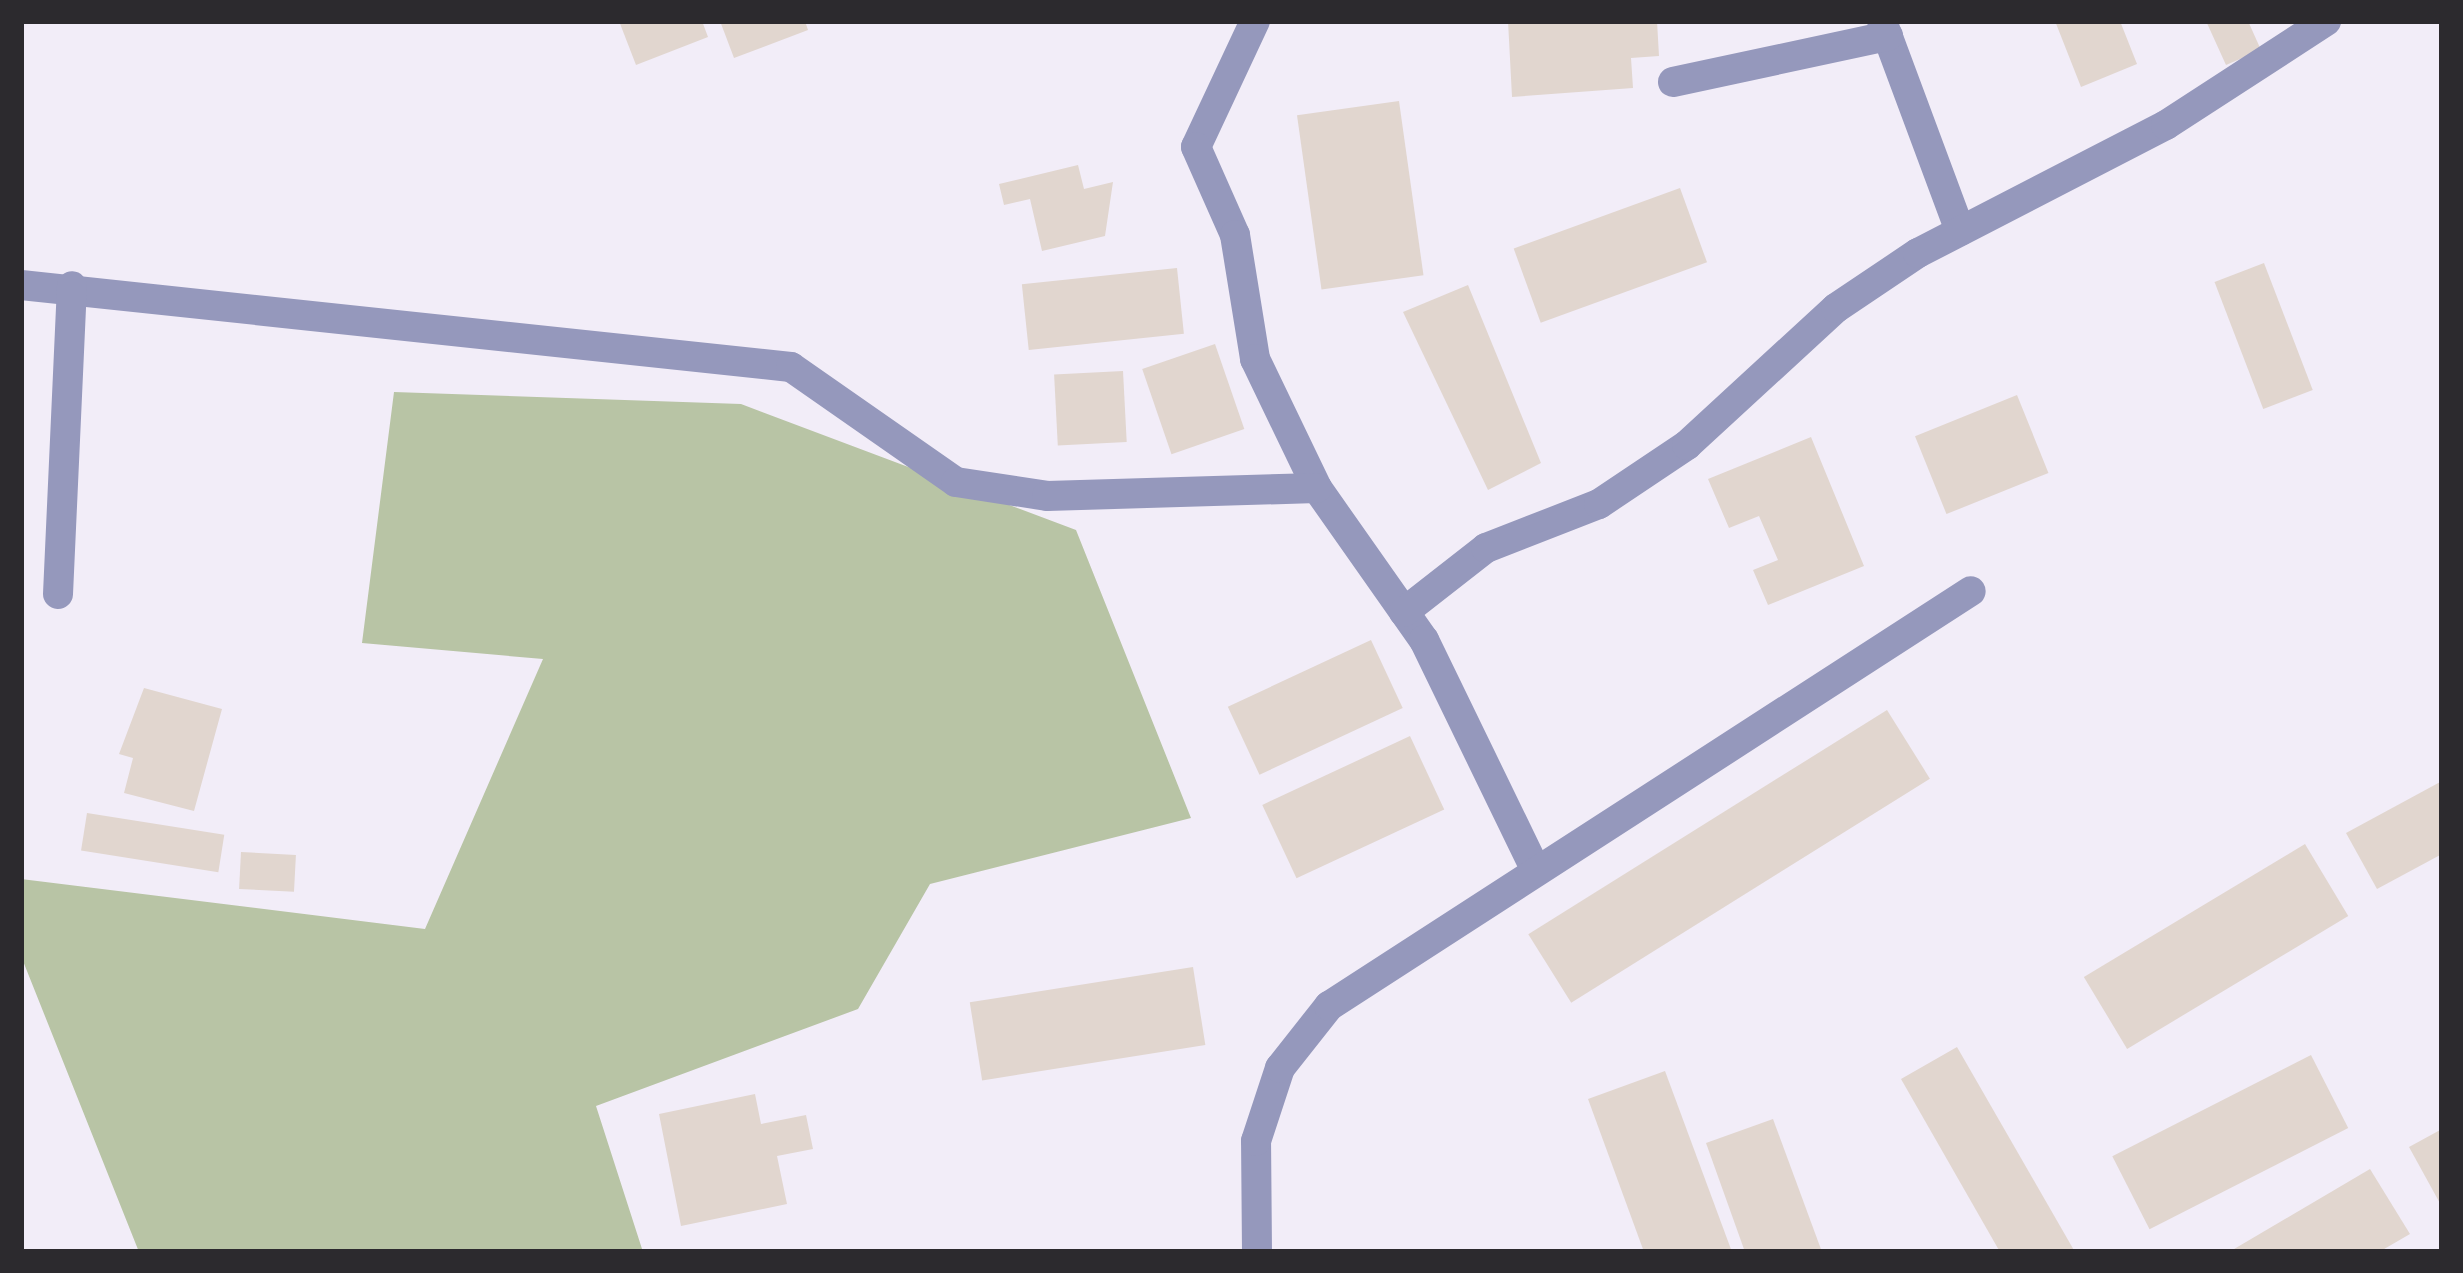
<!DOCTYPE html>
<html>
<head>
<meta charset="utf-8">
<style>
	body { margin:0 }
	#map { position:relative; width:2463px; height:1273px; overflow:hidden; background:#f2edf8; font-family:Arial,sans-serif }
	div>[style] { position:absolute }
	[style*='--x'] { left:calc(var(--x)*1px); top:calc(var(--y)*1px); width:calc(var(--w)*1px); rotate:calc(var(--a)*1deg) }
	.green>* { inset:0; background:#b8c4a5 }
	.building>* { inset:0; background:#e1d6cf; transform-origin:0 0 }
	.street>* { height:30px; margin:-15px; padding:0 15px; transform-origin:15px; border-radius:15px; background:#9598bc }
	span { translate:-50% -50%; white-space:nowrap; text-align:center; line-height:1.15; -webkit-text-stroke:9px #fdfcfe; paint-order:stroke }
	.frame { position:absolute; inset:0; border:24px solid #2c2a2e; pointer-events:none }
</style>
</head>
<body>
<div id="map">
	<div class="green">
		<i style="clip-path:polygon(394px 392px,741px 404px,1076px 530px,1191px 818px,930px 884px,858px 1009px,596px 1106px,643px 1252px,139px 1252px,21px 956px,21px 879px,425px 929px,543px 659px,362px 643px)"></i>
	</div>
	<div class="building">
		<i style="clip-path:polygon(619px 21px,702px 21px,708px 37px,636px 65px)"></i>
		<i style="clip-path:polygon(720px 21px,805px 21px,808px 30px,734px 58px)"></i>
		<i style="clip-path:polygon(1508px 21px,1657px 21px,1659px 56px,1631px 58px,1633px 88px,1512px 97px)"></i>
		<i style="clip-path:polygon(2055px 21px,2120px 21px,2137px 64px,2081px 87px)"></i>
		<i style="clip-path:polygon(2206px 21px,2248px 21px,2261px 50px,2226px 65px)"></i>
		<i style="left:1399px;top:101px;width:176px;height:103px;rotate:82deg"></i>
		<i style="clip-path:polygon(1078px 165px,1084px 189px,1113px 182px,1105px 236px,1042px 251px,1030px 199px,1004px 205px,999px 184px)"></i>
		<i style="left:1680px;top:188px;width:79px;height:177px;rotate:70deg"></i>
		<i style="left:2264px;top:263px;width:136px;height:53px;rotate:69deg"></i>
		<i style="left:1177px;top:268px;width:66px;height:156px;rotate:84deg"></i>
		<i style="clip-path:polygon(1468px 285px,1541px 463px,1488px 490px,1403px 312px)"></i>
		<i style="left:1215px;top:344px;width:90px;height:77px;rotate:71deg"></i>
		<i style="left:1123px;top:371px;width:71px;height:69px;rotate:87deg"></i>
		<i style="left:2017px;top:395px;width:84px;height:110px;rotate:68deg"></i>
		<i style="clip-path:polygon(1811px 437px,1864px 566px,1768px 605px,1753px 570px,1778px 560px,1759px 516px,1729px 528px,1708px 479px)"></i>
		<i style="left:1371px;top:640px;width:75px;height:158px;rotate:65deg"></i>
		<i style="clip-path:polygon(144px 688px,222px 709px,194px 811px,124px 793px,133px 758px,119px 754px)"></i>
		<i style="left:1887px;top:710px;width:81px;height:423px;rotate:58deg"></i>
		<i style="left:1410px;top:736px;width:81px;height:163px;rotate:65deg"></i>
		<i style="clip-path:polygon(2442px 781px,2442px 854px,2377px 889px,2346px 833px)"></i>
		<i style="left:87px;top:813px;width:139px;height:38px;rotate:9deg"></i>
		<i style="left:2305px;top:844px;width:84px;height:258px;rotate:59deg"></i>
		<i style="left:241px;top:852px;width:55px;height:37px;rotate:3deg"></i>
		<i style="left:1193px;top:967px;width:79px;height:226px;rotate:81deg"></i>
		<i style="clip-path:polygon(1957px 1047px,2075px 1252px,2000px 1252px,1901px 1079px)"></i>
		<i style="left:2311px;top:1055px;width:82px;height:223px;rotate:63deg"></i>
		<i style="clip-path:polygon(1665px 1071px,1732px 1252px,1644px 1252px,1588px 1099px)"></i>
		<i style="clip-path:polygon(755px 1094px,761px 1124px,806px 1115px,813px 1149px,777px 1156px,787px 1204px,681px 1226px,659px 1114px)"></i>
		<i style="clip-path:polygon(1773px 1119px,1822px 1252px,1745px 1252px,1706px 1143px)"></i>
		<i style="clip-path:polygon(2442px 1129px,2442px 1207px,2409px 1147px)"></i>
		<i style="clip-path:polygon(2370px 1169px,2410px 1234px,2379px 1252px,2229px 1252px)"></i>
	</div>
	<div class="street">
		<i style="--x:1255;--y:21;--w:139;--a:115.1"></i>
		<i style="--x:1196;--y:147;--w:96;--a:66.1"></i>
		<i style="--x:1235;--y:235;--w:126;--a:80.8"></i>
		<i style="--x:1255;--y:359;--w:143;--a:64.3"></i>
		<i style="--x:1317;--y:488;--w:186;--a:54.9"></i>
		<i style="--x:1424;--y:640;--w:257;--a:64.1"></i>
		<i style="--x:1882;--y:21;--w:224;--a:69.6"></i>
		<i style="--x:1673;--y:82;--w:220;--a:-12.1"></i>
		<i style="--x:21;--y:285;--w:774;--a:6.08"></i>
		<i style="--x:791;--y:367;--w:201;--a:34.9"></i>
		<i style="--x:956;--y:482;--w:92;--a:8.7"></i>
		<i style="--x:1047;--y:496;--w:270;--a:-1.7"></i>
		<i style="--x:58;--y:594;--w:308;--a:-87.4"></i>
		<i style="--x:1404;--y:612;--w:104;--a:-38"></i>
		<i style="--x:1486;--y:548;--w:121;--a:-21.3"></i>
		<i style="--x:1599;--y:504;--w:106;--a:-33.8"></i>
		<i style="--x:1687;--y:445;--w:202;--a:-42.6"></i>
		<i style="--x:1836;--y:308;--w:99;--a:-33.9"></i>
		<i style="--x:1918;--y:253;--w:279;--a:-27.3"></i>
		<i style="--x:2166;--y:125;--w:191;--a:-33"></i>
		<i style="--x:1257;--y:1252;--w:111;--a:-90.5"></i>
		<i style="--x:1256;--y:1141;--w:77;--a:-71.8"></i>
		<i style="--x:1280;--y:1068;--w:79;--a:-51.7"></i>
		<i style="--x:1329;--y:1006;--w:764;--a:-32.88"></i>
	</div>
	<div class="frame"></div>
</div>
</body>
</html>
